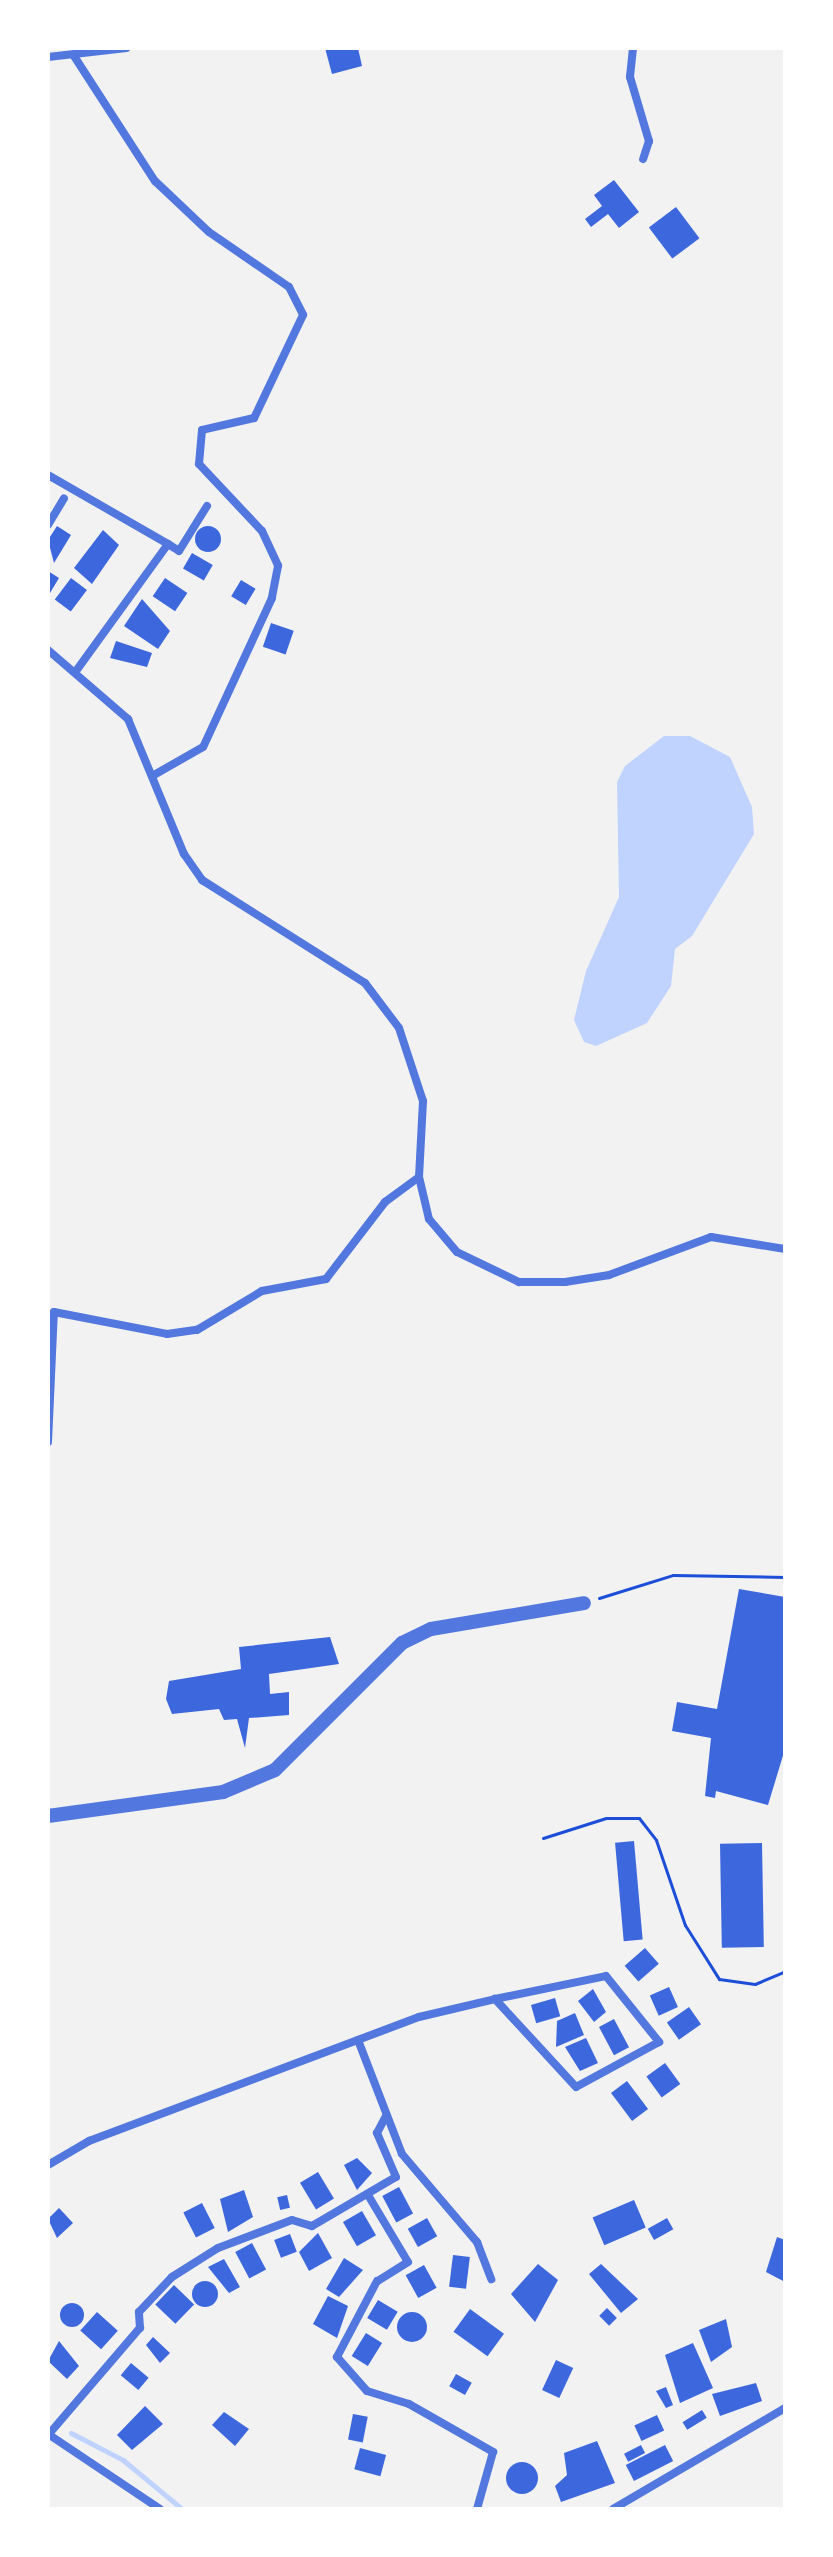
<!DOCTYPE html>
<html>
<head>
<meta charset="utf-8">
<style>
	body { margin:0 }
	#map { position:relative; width:833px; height:2557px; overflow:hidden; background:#f2f2f2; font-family:Barlow,sans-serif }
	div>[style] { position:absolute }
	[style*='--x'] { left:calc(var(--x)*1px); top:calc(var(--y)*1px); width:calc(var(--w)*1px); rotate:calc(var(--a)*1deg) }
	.water>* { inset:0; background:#bfd3fe }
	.stream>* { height:5px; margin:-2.5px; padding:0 2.5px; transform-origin:2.5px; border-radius:2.5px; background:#bfd3fe }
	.building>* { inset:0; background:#3d67dc; transform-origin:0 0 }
	.round { border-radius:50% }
	.path>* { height:3px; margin:-1.5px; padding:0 1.5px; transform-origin:1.5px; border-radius:1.5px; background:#1d4ed8 }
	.minor>* { height:8px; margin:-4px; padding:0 4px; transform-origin:4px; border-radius:4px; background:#5277de }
	.tertiary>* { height:14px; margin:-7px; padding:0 7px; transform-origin:7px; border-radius:7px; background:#5277de }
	span { translate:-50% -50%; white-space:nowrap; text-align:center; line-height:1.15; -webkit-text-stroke:6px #fff; paint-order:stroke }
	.frame { position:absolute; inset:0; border:50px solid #fff; pointer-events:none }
</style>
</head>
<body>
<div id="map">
	<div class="water">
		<i style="clip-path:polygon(664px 736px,690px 736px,730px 757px,752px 807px,754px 834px,692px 936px,675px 949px,671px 986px,647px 1023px,596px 1046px,584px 1042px,574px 1020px,586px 971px,619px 897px,617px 782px,625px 766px)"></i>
	</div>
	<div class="stream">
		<i style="--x:71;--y:2433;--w:59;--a:27.4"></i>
		<i style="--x:123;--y:2460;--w:77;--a:39.7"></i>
	</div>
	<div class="building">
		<i style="clip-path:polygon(325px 48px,358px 48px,362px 66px,332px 74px)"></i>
		<i style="clip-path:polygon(614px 180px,639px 212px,619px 228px,608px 214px,591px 227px,585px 219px,602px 206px,594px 195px)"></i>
		<i style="left:676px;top:207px;width:39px;height:34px;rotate:53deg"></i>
		<i class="round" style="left:195px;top:526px;width:26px;height:26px"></i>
		<i style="clip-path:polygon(57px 526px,71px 535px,54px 563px,48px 540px)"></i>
		<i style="clip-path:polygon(103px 530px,119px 545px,92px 584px,74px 568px)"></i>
		<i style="left:192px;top:553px;width:24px;height:18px;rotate:30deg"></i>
		<i style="clip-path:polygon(48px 571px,59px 578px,50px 593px,48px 592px)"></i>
		<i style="left:71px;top:578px;width:20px;height:27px;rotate:37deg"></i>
		<i style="left:165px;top:578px;width:27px;height:22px;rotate:34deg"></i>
		<i style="left:241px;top:580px;width:17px;height:19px;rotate:31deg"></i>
		<i style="clip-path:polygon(142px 599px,170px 631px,158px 649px,124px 626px)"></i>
		<i style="left:271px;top:623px;width:24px;height:25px;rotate:19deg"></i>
		<i style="clip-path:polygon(116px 641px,152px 653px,147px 667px,110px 658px)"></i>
		<i style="clip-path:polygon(739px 1589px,785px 1597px,785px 1749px,768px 1805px,716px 1791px,715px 1798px,705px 1796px,711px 1738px,672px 1731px,677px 1702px,717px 1709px)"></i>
		<i style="clip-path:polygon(330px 1637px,339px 1664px,269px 1674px,270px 1694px,289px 1692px,289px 1715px,249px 1718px,245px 1748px,237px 1719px,224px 1720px,219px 1709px,172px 1714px,166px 1699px,169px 1681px,241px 1669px,239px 1647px)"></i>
		<i style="left:634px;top:1841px;width:99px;height:19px;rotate:85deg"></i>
		<i style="left:762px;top:1843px;width:104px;height:42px;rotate:89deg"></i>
		<i style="left:645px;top:1948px;width:21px;height:27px;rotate:49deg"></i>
		<i style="left:669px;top:1987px;width:22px;height:21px;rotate:66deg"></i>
		<i style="clip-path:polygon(593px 1989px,606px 2012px,594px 2022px,578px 2001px)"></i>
		<i style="left:555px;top:1998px;width:19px;height:25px;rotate:74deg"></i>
		<i style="left:689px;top:2007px;width:21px;height:27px;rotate:55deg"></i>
		<i style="clip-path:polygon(575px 2013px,584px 2035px,556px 2047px,557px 2021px)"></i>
		<i style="left:614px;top:2019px;width:32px;height:17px;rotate:62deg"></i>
		<i style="clip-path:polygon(586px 2038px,598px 2063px,580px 2071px,565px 2047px)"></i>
		<i style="left:665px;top:2063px;width:26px;height:23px;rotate:54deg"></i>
		<i style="left:627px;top:2081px;width:35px;height:20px;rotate:53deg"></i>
		<i style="clip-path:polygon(357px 2158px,372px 2173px,357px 2190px,344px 2165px)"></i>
		<i style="left:318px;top:2172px;width:31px;height:21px;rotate:59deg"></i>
		<i style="left:399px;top:2187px;width:30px;height:19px;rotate:62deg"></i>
		<i style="clip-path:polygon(244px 2190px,253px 2217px,228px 2232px,220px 2199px)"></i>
		<i style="left:287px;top:2195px;width:13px;height:10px;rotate:77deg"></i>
		<i style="left:634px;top:2200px;width:30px;height:45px;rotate:67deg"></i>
		<i style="left:202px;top:2203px;width:28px;height:21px;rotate:63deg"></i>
		<i style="clip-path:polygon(59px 2208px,73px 2223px,57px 2238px,48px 2219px)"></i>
		<i style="left:362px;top:2211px;width:28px;height:22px;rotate:60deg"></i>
		<i style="left:427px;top:2218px;width:21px;height:22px;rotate:61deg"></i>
		<i style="left:667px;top:2218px;width:13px;height:22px;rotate:61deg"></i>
		<i style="clip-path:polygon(318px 2233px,332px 2258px,309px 2271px,299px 2252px)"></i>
		<i style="left:290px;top:2234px;width:19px;height:17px;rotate:69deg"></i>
		<i style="clip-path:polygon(777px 2237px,785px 2240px,785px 2282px,766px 2272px)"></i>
		<i style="left:252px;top:2243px;width:30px;height:19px;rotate:62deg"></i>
		<i style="left:453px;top:2255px;width:17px;height:32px;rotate:7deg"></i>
		<i style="clip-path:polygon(344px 2258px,363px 2270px,339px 2297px,326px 2289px)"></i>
		<i style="clip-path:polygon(224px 2259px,240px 2287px,229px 2293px,208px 2267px)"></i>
		<i style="clip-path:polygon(538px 2264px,558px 2280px,535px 2322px,511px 2294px)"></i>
		<i style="clip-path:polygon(601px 2264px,638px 2299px,621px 2313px,589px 2274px)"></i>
		<i style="left:424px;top:2265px;width:26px;height:21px;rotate:61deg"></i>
		<i class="round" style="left:192px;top:2281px;width:26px;height:26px"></i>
		<i style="left:174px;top:2285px;width:28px;height:27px;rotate:44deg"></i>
		<i style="clip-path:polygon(328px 2296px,348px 2306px,337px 2338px,313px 2324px)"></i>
		<i style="left:378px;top:2300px;width:23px;height:21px;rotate:31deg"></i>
		<i class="round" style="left:60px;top:2303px;width:24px;height:24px"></i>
		<i style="left:607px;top:2308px;width:14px;height:11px;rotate:45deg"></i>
		<i style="left:470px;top:2309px;width:42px;height:28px;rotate:36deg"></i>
		<i class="round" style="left:397px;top:2312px;width:30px;height:30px"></i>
		<i style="left:97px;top:2312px;width:28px;height:25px;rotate:42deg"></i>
		<i style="clip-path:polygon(726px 2319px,732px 2347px,711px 2362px,699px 2330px)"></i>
		<i style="left:366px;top:2333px;width:19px;height:27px;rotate:32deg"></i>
		<i style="clip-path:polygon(153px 2337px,170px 2353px,160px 2363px,146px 2345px)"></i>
		<i style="clip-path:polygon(59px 2341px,79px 2366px,67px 2379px,48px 2361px)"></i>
		<i style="clip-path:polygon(693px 2343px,713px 2388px,680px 2403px,665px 2355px)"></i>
		<i style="left:556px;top:2360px;width:19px;height:33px;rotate:25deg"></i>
		<i style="left:131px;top:2363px;width:23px;height:16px;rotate:40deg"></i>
		<i style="left:456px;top:2374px;width:18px;height:14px;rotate:29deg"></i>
		<i style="clip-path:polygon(756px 2383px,762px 2401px,720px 2416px,712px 2394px)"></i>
		<i style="clip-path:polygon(666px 2387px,673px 2405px,666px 2408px,656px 2391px)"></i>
		<i style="clip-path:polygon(145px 2406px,163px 2424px,132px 2450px,117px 2435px)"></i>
		<i style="left:702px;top:2410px;width:9px;height:23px;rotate:58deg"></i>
		<i style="clip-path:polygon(224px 2412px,249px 2429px,235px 2446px,212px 2425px)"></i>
		<i style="left:353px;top:2414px;width:15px;height:26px;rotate:11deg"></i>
		<i style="left:657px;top:2415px;width:17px;height:25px;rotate:65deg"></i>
		<i style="clip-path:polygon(597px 2441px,615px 2483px,561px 2502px,555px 2486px,567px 2475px,564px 2453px)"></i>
		<i style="left:641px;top:2445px;width:9px;height:19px;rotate:63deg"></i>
		<i style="left:665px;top:2445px;width:18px;height:44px;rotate:63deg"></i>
		<i style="left:360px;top:2448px;width:27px;height:22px;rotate:15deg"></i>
		<i class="round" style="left:506px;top:2462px;width:32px;height:32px"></i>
	</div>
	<div class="path">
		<i style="--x:599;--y:1598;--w:77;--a:-17.3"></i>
		<i style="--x:673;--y:1575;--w:112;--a:1"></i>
		<i style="--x:543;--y:1838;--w:66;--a:-17.6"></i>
		<i style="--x:606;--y:1818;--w:33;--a:0"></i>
		<i style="--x:639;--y:1818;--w:28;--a:52"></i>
		<i style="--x:656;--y:1840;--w:90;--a:71.2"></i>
		<i style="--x:685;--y:1925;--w:64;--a:57.8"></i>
		<i style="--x:719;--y:1979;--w:36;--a:8"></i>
		<i style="--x:755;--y:1984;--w:33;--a:-23"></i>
	</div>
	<div class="minor">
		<i style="--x:633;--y:48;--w:29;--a:96"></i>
		<i style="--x:630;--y:77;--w:67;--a:73.5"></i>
		<i style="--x:649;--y:141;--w:19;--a:108"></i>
		<i style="--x:74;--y:56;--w:149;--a:57.1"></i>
		<i style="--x:155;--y:181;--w:74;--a:43.4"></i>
		<i style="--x:209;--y:232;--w:97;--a:34.5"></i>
		<i style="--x:289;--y:287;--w:31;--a:63"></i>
		<i style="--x:303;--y:315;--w:114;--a:115.4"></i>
		<i style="--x:254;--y:418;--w:53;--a:167"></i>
		<i style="--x:202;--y:430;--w:34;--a:95"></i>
		<i style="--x:199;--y:464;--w:92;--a:46.8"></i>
		<i style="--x:262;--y:531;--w:38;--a:65"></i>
		<i style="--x:278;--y:566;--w:33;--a:101"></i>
		<i style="--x:272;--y:598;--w:164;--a:114.8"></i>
		<i style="--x:203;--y:747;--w:56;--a:150.3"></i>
		<i style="--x:48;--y:57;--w:79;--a:-6.6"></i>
		<i style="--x:48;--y:475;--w:138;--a:29.9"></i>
		<i style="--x:168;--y:544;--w:157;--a:125.9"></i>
		<i style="--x:48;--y:525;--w:31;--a:-59"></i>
		<i style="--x:168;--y:544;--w:13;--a:32"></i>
		<i style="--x:179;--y:551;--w:53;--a:-58.1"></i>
		<i style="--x:48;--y:650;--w:106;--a:40.8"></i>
		<i style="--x:128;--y:719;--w:146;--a:67.5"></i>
		<i style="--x:184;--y:854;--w:32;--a:55"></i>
		<i style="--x:202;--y:880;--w:193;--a:32.3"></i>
		<i style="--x:365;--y:983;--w:56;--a:52.9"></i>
		<i style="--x:399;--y:1028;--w:77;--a:71.8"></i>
		<i style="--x:423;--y:1101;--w:76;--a:93"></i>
		<i style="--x:419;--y:1177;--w:43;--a:76.6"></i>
		<i style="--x:429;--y:1219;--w:43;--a:49.7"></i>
		<i style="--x:457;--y:1252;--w:69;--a:25.8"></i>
		<i style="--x:519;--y:1282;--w:46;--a:0"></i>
		<i style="--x:565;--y:1282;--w:45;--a:-9"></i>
		<i style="--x:609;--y:1275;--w:109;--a:-20.4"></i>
		<i style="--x:711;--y:1237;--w:75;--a:9.2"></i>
		<i style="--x:48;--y:1442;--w:130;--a:-87.4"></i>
		<i style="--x:54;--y:1312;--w:115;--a:11"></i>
		<i style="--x:167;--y:1334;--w:30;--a:-8"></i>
		<i style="--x:197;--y:1330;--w:76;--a:-31"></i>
		<i style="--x:262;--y:1291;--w:65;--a:-10.6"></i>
		<i style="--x:326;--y:1279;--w:97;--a:-52.5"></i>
		<i style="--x:385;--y:1202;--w:42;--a:-36.3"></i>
		<i style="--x:358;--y:2040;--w:122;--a:68.9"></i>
		<i style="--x:402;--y:2154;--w:116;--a:49.6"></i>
		<i style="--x:477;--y:2242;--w:40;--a:69"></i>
		<i style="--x:48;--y:2165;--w:48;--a:-30.3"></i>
		<i style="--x:89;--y:2141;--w:353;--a:-20.6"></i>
		<i style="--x:419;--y:2017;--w:78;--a:-13.3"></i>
		<i style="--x:495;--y:1999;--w:113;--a:-11.7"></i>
		<i style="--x:606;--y:1976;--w:85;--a:51.2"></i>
		<i style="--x:659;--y:2042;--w:94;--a:151.5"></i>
		<i style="--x:576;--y:2087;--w:120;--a:-132.6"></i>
		<i style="--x:368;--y:2195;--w:78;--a:59.2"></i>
		<i style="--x:408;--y:2262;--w:36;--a:148"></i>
		<i style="--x:377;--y:2281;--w:86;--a:117.8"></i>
		<i style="--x:337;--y:2357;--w:45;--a:48.6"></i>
		<i style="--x:367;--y:2391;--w:44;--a:17.2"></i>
		<i style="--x:409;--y:2404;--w:97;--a:29.7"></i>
		<i style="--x:493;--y:2452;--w:59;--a:105.7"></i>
		<i style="--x:48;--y:2434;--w:135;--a:33.8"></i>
		<i style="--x:49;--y:2434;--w:140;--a:-49.4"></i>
		<i style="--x:140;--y:2328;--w:16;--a:-94"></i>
		<i style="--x:139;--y:2312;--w:48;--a:-46.7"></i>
		<i style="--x:172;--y:2277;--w:54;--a:-32.2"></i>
		<i style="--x:218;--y:2248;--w:79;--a:-20.7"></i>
		<i style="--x:292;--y:2220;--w:21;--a:17"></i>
		<i style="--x:312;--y:2226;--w:97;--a:-30.3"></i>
		<i style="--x:396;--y:2177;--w:48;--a:-113.4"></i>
		<i style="--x:377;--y:2133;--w:19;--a:-62"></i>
		<i style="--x:613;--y:2509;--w:199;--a:-30.4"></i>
	</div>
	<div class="tertiary">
		<i style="--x:48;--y:1816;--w:177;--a:-7.8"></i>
		<i style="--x:223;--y:1792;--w:56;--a:-22.9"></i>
		<i style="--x:275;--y:1770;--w:180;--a:-45"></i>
		<i style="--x:402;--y:1643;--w:32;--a:-26"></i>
		<i style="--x:431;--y:1629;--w:155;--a:-9.6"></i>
	</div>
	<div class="frame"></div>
</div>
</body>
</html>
